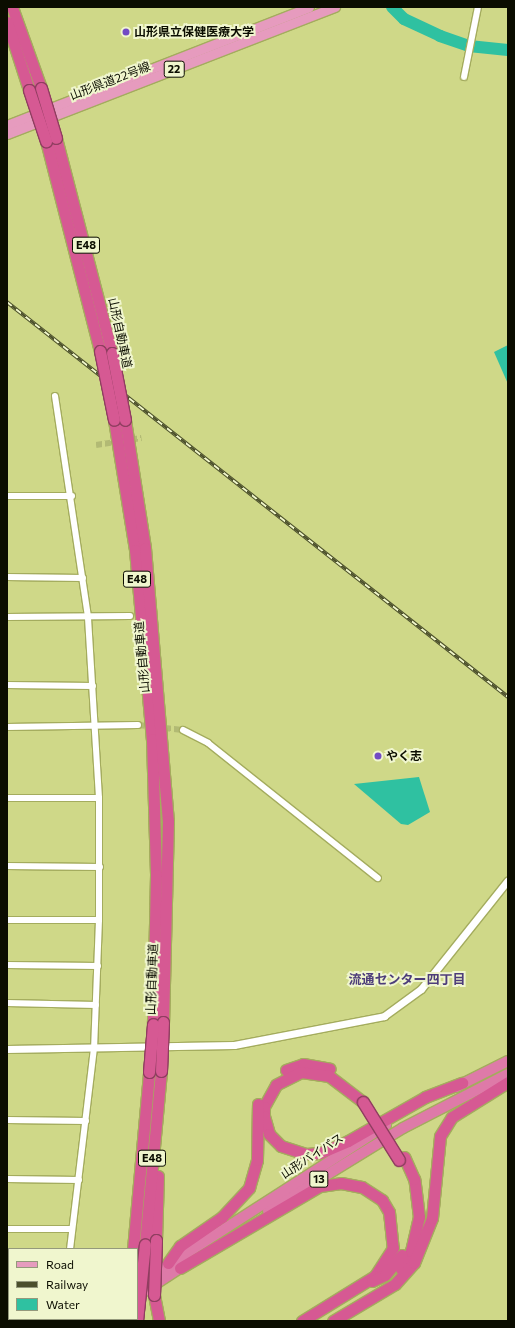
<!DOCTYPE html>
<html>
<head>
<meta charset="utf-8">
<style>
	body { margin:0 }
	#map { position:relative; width:515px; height:1328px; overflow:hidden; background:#cfd888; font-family:Commissioner,"Noto Sans JP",sans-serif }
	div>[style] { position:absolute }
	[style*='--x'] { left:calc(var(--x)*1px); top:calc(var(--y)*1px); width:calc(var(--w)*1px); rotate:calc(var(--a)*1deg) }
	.water>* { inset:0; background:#2fc1a1 }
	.river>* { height:12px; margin:-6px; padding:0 6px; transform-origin:6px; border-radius:6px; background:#2fc1a1 }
	.minor-tunnel>* { height:6px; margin-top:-3px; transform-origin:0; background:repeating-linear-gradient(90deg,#b2ba74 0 6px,transparent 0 9px) }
	.roads { filter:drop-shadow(1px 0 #a4ac5e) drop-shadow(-1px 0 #a4ac5e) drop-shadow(0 1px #a4ac5e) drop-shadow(0 -1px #a4ac5e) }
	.minor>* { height:6px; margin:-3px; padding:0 3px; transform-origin:3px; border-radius:3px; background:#fff }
	.tertiary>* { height:7px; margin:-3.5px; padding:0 3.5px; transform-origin:3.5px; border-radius:3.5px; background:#fff }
	.primary>* { height:9px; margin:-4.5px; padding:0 4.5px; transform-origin:4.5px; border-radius:4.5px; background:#e69bbe }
	.trunk>* { height:10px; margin:-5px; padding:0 5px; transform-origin:5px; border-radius:5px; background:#de7aa8 }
	.motorway>* { height:11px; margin:-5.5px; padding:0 5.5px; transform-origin:5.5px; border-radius:5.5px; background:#d65993 }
	.rail>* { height:3.5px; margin-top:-1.75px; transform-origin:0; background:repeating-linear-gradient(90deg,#f0f6ce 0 6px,#4b4f2c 0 12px); box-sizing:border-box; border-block:1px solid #4b4f2c }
	.bridges { filter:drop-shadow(1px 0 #8f3e60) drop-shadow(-1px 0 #8f3e60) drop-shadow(0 1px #8f3e60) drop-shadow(0 -1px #8f3e60) }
	.motorway-bridge>* { height:11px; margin:-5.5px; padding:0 5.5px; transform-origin:5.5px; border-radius:5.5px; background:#d65993 }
	.dots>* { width:11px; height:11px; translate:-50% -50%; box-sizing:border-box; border:2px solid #f0f6ce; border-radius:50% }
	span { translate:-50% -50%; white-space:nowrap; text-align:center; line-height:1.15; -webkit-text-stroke:4px #f0f6ce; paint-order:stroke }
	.shield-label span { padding:1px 3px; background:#f0f6ce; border:1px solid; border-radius:3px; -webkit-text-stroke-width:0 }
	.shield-label { font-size:11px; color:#0b0d00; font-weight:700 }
	.poi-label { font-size:12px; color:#0b0d00; font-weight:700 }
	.left { translate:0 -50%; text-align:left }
	.street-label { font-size:12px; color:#0b0d00 }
	.neighbourhood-label { font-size:13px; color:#4d3d7a; font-weight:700 }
	.frame { position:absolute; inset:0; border:8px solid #0b0d00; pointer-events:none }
	.legend { position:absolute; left:8px; top:1248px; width:130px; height:72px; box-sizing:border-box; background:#f0f6ce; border:1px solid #94997c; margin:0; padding:5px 7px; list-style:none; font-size:12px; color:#0b0d00 }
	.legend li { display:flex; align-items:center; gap:8px; height:20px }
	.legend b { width:20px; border:1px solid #94997c }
</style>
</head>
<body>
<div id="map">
	<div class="water">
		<i style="clip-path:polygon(508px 345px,508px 384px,494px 352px)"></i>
		<i style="clip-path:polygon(419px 777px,430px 812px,408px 825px,401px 824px,354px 784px)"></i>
	</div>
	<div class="river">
		<i style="--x:392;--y:7;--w:17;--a:45"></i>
		<i style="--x:404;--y:19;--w:40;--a:25"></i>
		<i style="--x:440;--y:36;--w:31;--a:19"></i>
		<i style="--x:469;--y:46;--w:39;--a:6"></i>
	</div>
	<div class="minor-tunnel">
		<i style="--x:96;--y:445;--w:46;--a:-8.8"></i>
		<i style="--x:138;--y:725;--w:45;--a:6.3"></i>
	</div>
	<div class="roads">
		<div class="minor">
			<i style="--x:464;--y:77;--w:71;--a:-78.7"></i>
			<i style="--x:55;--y:396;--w:224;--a:81.5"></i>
			<i style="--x:88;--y:618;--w:180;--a:86.5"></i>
			<i style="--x:99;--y:798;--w:122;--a:90"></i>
			<i style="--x:99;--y:920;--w:128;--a:92.2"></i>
			<i style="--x:94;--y:1048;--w:202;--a:96.8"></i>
			<i style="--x:7;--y:496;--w:65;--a:0"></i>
			<i style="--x:7;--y:577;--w:76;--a:0.8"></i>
			<i style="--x:7;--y:617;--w:123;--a:-0.5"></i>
			<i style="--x:7;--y:685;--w:86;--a:0.7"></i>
			<i style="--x:7;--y:727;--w:131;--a:-0.9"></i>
			<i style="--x:183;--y:730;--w:28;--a:27"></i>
			<i style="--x:208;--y:743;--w:217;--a:38.5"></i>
			<i style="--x:7;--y:798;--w:92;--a:0"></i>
			<i style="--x:7;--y:866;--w:93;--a:0.6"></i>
			<i style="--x:7;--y:920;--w:92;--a:0"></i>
			<i style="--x:7;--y:965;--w:91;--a:0.6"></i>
			<i style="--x:7;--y:1003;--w:89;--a:1.3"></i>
			<i style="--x:7;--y:1120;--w:79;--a:0.7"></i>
			<i style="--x:7;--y:1179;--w:72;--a:0.8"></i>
			<i style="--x:7;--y:1229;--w:65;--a:0"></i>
			<i style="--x:7;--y:1298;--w:2;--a:0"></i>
		</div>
		<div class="tertiary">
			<i style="--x:7;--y:1049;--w:227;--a:-1"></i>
			<i style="--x:234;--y:1045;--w:153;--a:-10.9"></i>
			<i style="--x:384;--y:1016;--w:46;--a:-36.1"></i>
			<i style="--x:421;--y:989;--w:139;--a:-51.4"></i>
		</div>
		<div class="primary">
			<i style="--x:7;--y:125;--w:324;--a:-21.3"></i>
			<i style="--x:7;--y:134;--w:352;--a:-21.2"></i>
		</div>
		<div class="trunk">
			<i style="--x:456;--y:1087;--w:58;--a:-26.6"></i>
			<i style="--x:268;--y:1211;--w:158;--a:-31.6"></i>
			<i style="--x:403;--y:1128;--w:118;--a:-27.2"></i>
			<i style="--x:137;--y:1285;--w:296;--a:-32.7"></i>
			<i style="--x:137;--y:1296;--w:59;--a:-33.1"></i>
			<i style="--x:84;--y:1321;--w:4;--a:-34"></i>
			<i style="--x:100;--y:1321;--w:4;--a:-34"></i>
		</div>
		<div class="motorway">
			<i style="--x:12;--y:7;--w:86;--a:70.3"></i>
			<i style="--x:7;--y:22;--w:71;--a:72.1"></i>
			<i style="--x:56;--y:138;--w:222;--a:75.4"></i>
			<i style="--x:46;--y:141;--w:217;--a:75.6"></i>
			<i style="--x:114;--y:420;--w:132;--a:80.8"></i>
			<i style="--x:135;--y:550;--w:190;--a:84.9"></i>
			<i style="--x:152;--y:739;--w:136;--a:88.3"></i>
			<i style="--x:156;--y:875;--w:149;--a:91.2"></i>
			<i style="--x:125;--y:420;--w:130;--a:81.1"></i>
			<i style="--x:145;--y:548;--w:274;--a:85.2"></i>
			<i style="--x:168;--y:821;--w:201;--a:91.4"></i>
			<i style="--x:286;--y:1070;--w:18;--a:-19"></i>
			<i style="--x:303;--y:1064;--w:27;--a:10"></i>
			<i style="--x:363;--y:1102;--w:43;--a:-142.6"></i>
			<i style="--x:329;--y:1076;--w:28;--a:-172"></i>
			<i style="--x:301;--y:1072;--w:28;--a:153"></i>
			<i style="--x:276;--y:1085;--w:25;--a:119"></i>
			<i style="--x:264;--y:1107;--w:9;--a:90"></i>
			<i style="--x:264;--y:1116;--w:19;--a:74"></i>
			<i style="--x:269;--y:1134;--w:17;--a:45"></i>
			<i style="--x:281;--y:1146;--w:26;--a:18"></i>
			<i style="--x:306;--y:1154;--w:14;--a:-4"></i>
			<i style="--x:320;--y:1153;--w:30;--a:-23"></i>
			<i style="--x:348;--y:1141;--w:89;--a:-29.7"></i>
			<i style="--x:425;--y:1097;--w:40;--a:-21"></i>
			<i style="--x:156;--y:1240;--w:64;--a:-88.2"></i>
			<i style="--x:145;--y:1244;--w:174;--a:-84.7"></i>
			<i style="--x:133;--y:1249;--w:178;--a:-84.8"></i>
			<i style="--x:168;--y:1263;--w:21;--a:-55"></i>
			<i style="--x:180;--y:1246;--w:51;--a:-34.6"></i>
			<i style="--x:222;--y:1217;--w:40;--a:-47"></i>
			<i style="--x:249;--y:1188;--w:29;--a:-74"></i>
			<i style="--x:257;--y:1160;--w:56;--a:-89"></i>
			<i style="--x:180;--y:1268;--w:162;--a:-30.4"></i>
			<i style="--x:320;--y:1186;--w:21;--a:-8"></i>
			<i style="--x:341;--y:1183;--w:21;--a:11"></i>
			<i style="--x:362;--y:1187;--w:24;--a:33"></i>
			<i style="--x:382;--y:1200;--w:14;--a:60"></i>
			<i style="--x:389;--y:1212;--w:36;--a:84"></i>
			<i style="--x:393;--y:1248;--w:33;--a:123"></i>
			<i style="--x:375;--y:1276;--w:86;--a:148.3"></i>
			<i style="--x:401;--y:1269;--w:21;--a:-61"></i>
			<i style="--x:411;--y:1251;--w:35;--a:-77"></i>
			<i style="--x:419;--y:1217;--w:38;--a:-97"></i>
			<i style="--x:414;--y:1179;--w:24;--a:-114"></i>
			<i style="--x:372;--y:1281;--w:14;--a:-25"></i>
			<i style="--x:385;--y:1275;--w:26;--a:-50"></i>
			<i style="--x:154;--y:1295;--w:26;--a:79"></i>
			<i style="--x:124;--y:1321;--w:2;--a:-90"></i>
			<i style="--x:333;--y:1321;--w:72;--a:-30.8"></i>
			<i style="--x:395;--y:1284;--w:28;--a:-48"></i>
			<i style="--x:414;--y:1263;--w:48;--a:-68.2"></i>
			<i style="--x:432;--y:1218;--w:82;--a:-84.4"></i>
			<i style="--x:440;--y:1136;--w:22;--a:-58"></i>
			<i style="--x:452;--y:1117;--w:66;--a:-32"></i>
		</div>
	</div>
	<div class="rail">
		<i style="--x:7;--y:302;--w:638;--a:38.25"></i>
	</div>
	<div class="bridges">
		<div class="motorway-bridge">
			<i style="--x:41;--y:88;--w:52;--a:73.3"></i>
			<i style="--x:29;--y:90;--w:54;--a:71.6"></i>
			<i style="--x:100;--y:351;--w:70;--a:78.5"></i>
			<i style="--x:112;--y:353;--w:68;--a:79"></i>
			<i style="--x:161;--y:1071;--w:49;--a:-87.7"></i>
			<i style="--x:149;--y:1072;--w:48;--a:-85.2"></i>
			<i style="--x:363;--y:1102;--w:68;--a:58.2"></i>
			<i style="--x:154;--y:1295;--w:55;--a:-87.9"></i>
			<i style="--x:137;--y:1321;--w:77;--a:-84.1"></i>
		</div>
	</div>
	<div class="dots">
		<i style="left:126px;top:32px;background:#724bc4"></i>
		<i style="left:378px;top:756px;background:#724bc4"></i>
	</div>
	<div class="shield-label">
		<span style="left:174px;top:69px">22</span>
		<span style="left:86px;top:245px">E48</span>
		<span style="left:137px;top:579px">E48</span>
		<span style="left:152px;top:1158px">E48</span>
		<span style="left:319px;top:1179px">13</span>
	</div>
	<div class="poi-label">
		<span class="left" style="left:134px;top:32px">山形県立保健医療大学</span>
		<span class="left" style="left:386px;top:756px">やく志</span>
	</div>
	<div class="street-label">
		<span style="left:110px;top:81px;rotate:-21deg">山形県道22号線</span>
		<span style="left:120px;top:333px;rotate:78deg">山形自動車道</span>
		<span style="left:142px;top:657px;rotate:-95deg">山形自動車道</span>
		<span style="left:152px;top:979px;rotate:-88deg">山形自動車道</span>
		<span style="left:312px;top:1156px;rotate:-33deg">山形バイパス</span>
	</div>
	<div class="neighbourhood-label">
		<span style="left:407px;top:979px">流通センター四丁目</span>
	</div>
	<div class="frame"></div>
	<ul class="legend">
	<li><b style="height:5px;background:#e69bbe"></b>Road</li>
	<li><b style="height:5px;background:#4b4f2c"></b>Railway</li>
	<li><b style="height:11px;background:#2fc1a1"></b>Water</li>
	</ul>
</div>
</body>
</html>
